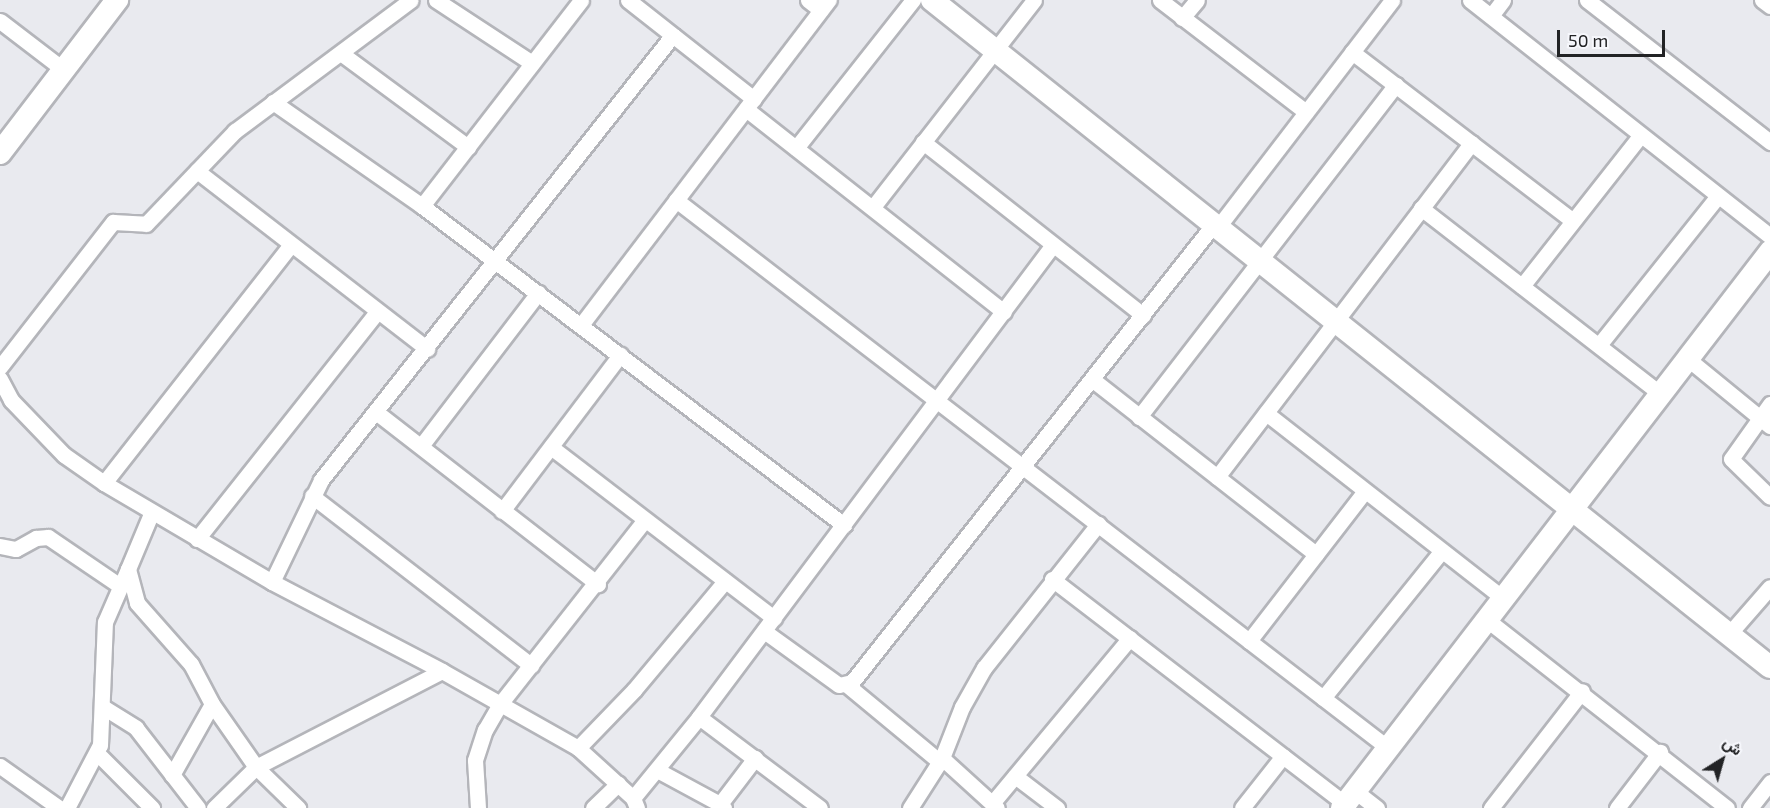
<!DOCTYPE html>
<html>
<head>
<meta charset="utf-8">
<style>
	body { margin:0 }
	#map { position:relative; width:1770px; height:808px; overflow:hidden; background:#e9eaef; font-family:"Exo 2",Vazirmatn,sans-serif }
	div>[style] { position:absolute }
	[style*='--x'] { left:calc(var(--x)*1px); top:calc(var(--y)*1px); width:calc(var(--w)*1px); rotate:calc(var(--a)*1deg) }
	.roads { filter:drop-shadow(2px 0 #b4b5ba) drop-shadow(-2px 0 #b4b5ba) drop-shadow(0 2px #b4b5ba) drop-shadow(0 -2px #b4b5ba) }
	.street>* { height:15px; margin:-7.5px; padding:0 7.5px; transform-origin:7.5px; border-radius:7.5px; background:#fff }
	.secondary>* { height:22px; margin:-11px; padding:0 11px; transform-origin:11px; border-radius:11px; background:#fff }
	span { translate:-50% -50%; white-space:nowrap; text-align:center; line-height:1.15; -webkit-text-stroke:4.5px #f6f7fc; paint-order:stroke }
	.north { position:absolute; left:1692px; top:730px; width:60px; height:60px; -webkit-text-stroke:4px #f6f7fc; paint-order:stroke; rotate:37deg; font-size:16px; font-weight:700; line-height:24px; text-align:center; color:#222325 }
	.north::after { content:''; display:block; margin:auto; width:21px; height:27px; background:#222325; clip-path:polygon(50% 0,100% 100%,50% 72%,0 100%) }
	.scale { position:absolute; left:1557px; top:30px; width:108px; height:27px; box-sizing:border-box; border:3px solid #222325; border-top:0; padding-left:8px; font-size:18px; line-height:21px; white-space:nowrap; color:#222325; -webkit-text-stroke:4px #f6f7fc; paint-order:stroke }
</style>
</head>
<body>
<div id="map">
	<div class="roads">
		<div class="street">
			<i style="--x:436;--y:0;--w:115;--a:33.3"></i>
			<i style="--x:628;--y:0;--w:160;--a:38.2"></i>
			<i style="--x:808;--y:0;--w:16;--a:38"></i>
			<i style="--x:1160;--y:0;--w:184;--a:37.5"></i>
			<i style="--x:1470;--y:0;--w:382;--a:38.2"></i>
			<i style="--x:1587;--y:0;--w:232;--a:37.8"></i>
			<i style="--x:1762;--y:0;--w:10;--a:37"></i>
			<i style="--x:1491;--y:16;--w:20;--a:-53"></i>
			<i style="--x:1182;--y:18;--w:23;--a:-50"></i>
			<i style="--x:0;--y:21;--w:81;--a:37.4"></i>
			<i style="--x:1352;--y:52;--w:277;--a:37.4"></i>
			<i style="--x:342;--y:54;--w:157;--a:36.4"></i>
			<i style="--x:273;--y:102;--w:182;--a:34.9"></i>
			<i style="--x:422;--y:206;--w:529;--a:37.09"></i>
			<i style="--x:746;--y:109;--w:328;--a:38.2"></i>
			<i style="--x:923;--y:142;--w:280;--a:38.2"></i>
			<i style="--x:796;--y:148;--w:189;--a:-51.7"></i>
			<i style="--x:197;--y:171;--w:291;--a:37.7"></i>
			<i style="--x:676;--y:200;--w:898;--a:37.58"></i>
			<i style="--x:422;--y:206;--w:260;--a:-52.3"></i>
			<i style="--x:873;--y:207;--w:262;--a:-52.1"></i>
			<i style="--x:1421;--y:208;--w:304;--a:37.8"></i>
			<i style="--x:1218;--y:227;--w:286;--a:-52.5"></i>
			<i style="--x:1522;--y:286;--w:191;--a:-51.8"></i>
			<i style="--x:581;--y:325;--w:409;--a:-52.7"></i>
			<i style="--x:1599;--y:345;--w:189;--a:-51.4"></i>
			<i style="--x:1688;--y:359;--w:106;--a:39.3"></i>
			<i style="--x:0;--y:367;--w:184;--a:-52.1"></i>
			<i style="--x:113;--y:222;--w:33;--a:3"></i>
			<i style="--x:146;--y:224;--w:129;--a:-46.3"></i>
			<i style="--x:235;--y:131;--w:219;--a:-36.7"></i>
			<i style="--x:0;--y:379;--w:24;--a:62"></i>
			<i style="--x:11;--y:400;--w:76;--a:46.1"></i>
			<i style="--x:64;--y:455;--w:49;--a:35"></i>
			<i style="--x:104;--y:483;--w:195;--a:30.5"></i>
			<i style="--x:272;--y:582;--w:192;--a:27.6"></i>
			<i style="--x:442;--y:671;--w:156;--a:29.5"></i>
			<i style="--x:578;--y:748;--w:74;--a:42.3"></i>
			<i style="--x:633;--y:798;--w:11;--a:68"></i>
			<i style="--x:1093;--y:380;--w:283;--a:38"></i>
			<i style="--x:1770;--y:404;--w:67;--a:125.3"></i>
			<i style="--x:1731;--y:459;--w:54;--a:44.3"></i>
			<i style="--x:376;--y:412;--w:281;--a:37.8"></i>
			<i style="--x:1266;--y:413;--w:301;--a:38"></i>
			<i style="--x:1139;--y:417;--w:420;--a:-52.3"></i>
			<i style="--x:421;--y:446;--w:193;--a:-52.6"></i>
			<i style="--x:551;--y:447;--w:281;--a:37.5"></i>
			<i style="--x:1217;--y:477;--w:420;--a:-52.7"></i>
			<i style="--x:104;--y:483;--w:301;--a:-51.9"></i>
			<i style="--x:312;--y:496;--w:277;--a:37.7"></i>
			<i style="--x:502;--y:511;--w:196;--a:-52.9"></i>
			<i style="--x:151;--y:514;--w:60;--a:112.7"></i>
			<i style="--x:128;--y:569;--w:35;--a:75"></i>
			<i style="--x:137;--y:603;--w:81;--a:48.5"></i>
			<i style="--x:191;--y:664;--w:45;--a:62.3"></i>
			<i style="--x:212;--y:704;--w:77;--a:55.1"></i>
			<i style="--x:256;--y:767;--w:59;--a:44.3"></i>
			<i style="--x:197;--y:539;--w:290;--a:-51.6"></i>
			<i style="--x:0;--y:546;--w:16;--a:11"></i>
			<i style="--x:16;--y:549;--w:23;--a:-29"></i>
			<i style="--x:36;--y:538;--w:12;--a:-5"></i>
			<i style="--x:48;--y:537;--w:87;--a:34.2"></i>
			<i style="--x:1052;--y:579;--w:369;--a:37.5"></i>
			<i style="--x:272;--y:582;--w:113;--a:-64.3"></i>
			<i style="--x:321;--y:480;--w:567;--a:-51.66"></i>
			<i style="--x:1486;--y:619;--w:306;--a:38.1"></i>
			<i style="--x:764;--y:631;--w:92;--a:35.8"></i>
			<i style="--x:839;--y:685;--w:13;--a:-13"></i>
			<i style="--x:852;--y:682;--w:584;--a:-51.68"></i>
			<i style="--x:1729;--y:634;--w:62;--a:-48.9"></i>
			<i style="--x:1249;--y:641;--w:188;--a:-52.3"></i>
			<i style="--x:847;--y:685;--w:121;--a:39.6"></i>
			<i style="--x:1323;--y:698;--w:188;--a:-51.1"></i>
			<i style="--x:103;--y:707;--w:39;--a:32"></i>
			<i style="--x:136;--y:728;--w:101;--a:52.2"></i>
			<i style="--x:699;--y:717;--w:151;--a:36.9"></i>
			<i style="--x:578;--y:748;--w:81;--a:-46"></i>
			<i style="--x:634;--y:690;--w:142;--a:-50.1"></i>
			<i style="--x:97;--y:753;--w:78;--a:45"></i>
			<i style="--x:942;--y:758;--w:74;--a:42.3"></i>
			<i style="--x:0;--y:766;--w:72;--a:35.4"></i>
			<i style="--x:657;--y:770;--w:72;--a:28.4"></i>
			<i style="--x:172;--y:775;--w:81;--a:-60.6"></i>
			<i style="--x:1015;--y:776;--w:53;--a:37.3"></i>
			<i style="--x:1355;--y:791;--w:28;--a:38"></i>
			<i style="--x:633;--y:798;--w:104;--a:-50.8"></i>
			<i style="--x:699;--y:717;--w:589;--a:-53.15"></i>
			<i style="--x:994;--y:801;--w:212;--a:-50.2"></i>
			<i style="--x:67;--y:808;--w:71;--a:-62.4"></i>
			<i style="--x:100;--y:745;--w:123;--a:-87.7"></i>
			<i style="--x:105;--y:622;--w:58;--a:-66.5"></i>
			<i style="--x:214;--y:808;--w:59;--a:-44.3"></i>
			<i style="--x:256;--y:767;--w:209;--a:-27.3"></i>
			<i style="--x:478;--y:808;--w:48;--a:-93.6"></i>
			<i style="--x:475;--y:760;--w:32;--a:-72"></i>
			<i style="--x:485;--y:730;--w:30;--a:-60"></i>
			<i style="--x:500;--y:704;--w:234;--a:-51.8"></i>
			<i style="--x:593;--y:808;--w:35;--a:-44"></i>
			<i style="--x:724;--y:808;--w:6;--a:-135"></i>
			<i style="--x:720;--y:804;--w:58;--a:-52.7"></i>
			<i style="--x:910;--y:808;--w:59;--a:-57.4"></i>
			<i style="--x:942;--y:758;--w:55;--a:-68.6"></i>
			<i style="--x:962;--y:707;--w:45;--a:-60.6"></i>
			<i style="--x:984;--y:668;--w:184;--a:-51.6"></i>
			<i style="--x:1242;--y:808;--w:66;--a:-51.7"></i>
			<i style="--x:1491;--y:808;--w:148;--a:-52.1"></i>
			<i style="--x:1617;--y:808;--w:71;--a:-52.5"></i>
			<i style="--x:1750;--y:808;--w:33;--a:-52"></i>
		</div>
		<div class="secondary">
			<i style="--x:932;--y:0;--w:1071;--a:38.52"></i>
			<i style="--x:0;--y:153;--w:193;--a:-52.6"></i>
			<i style="--x:1342;--y:808;--w:702;--a:-52.41"></i>
		</div>
	</div>
	<div class="north">ش</div>
	<div class="scale">50 m</div>
</div>
</body>
</html>
